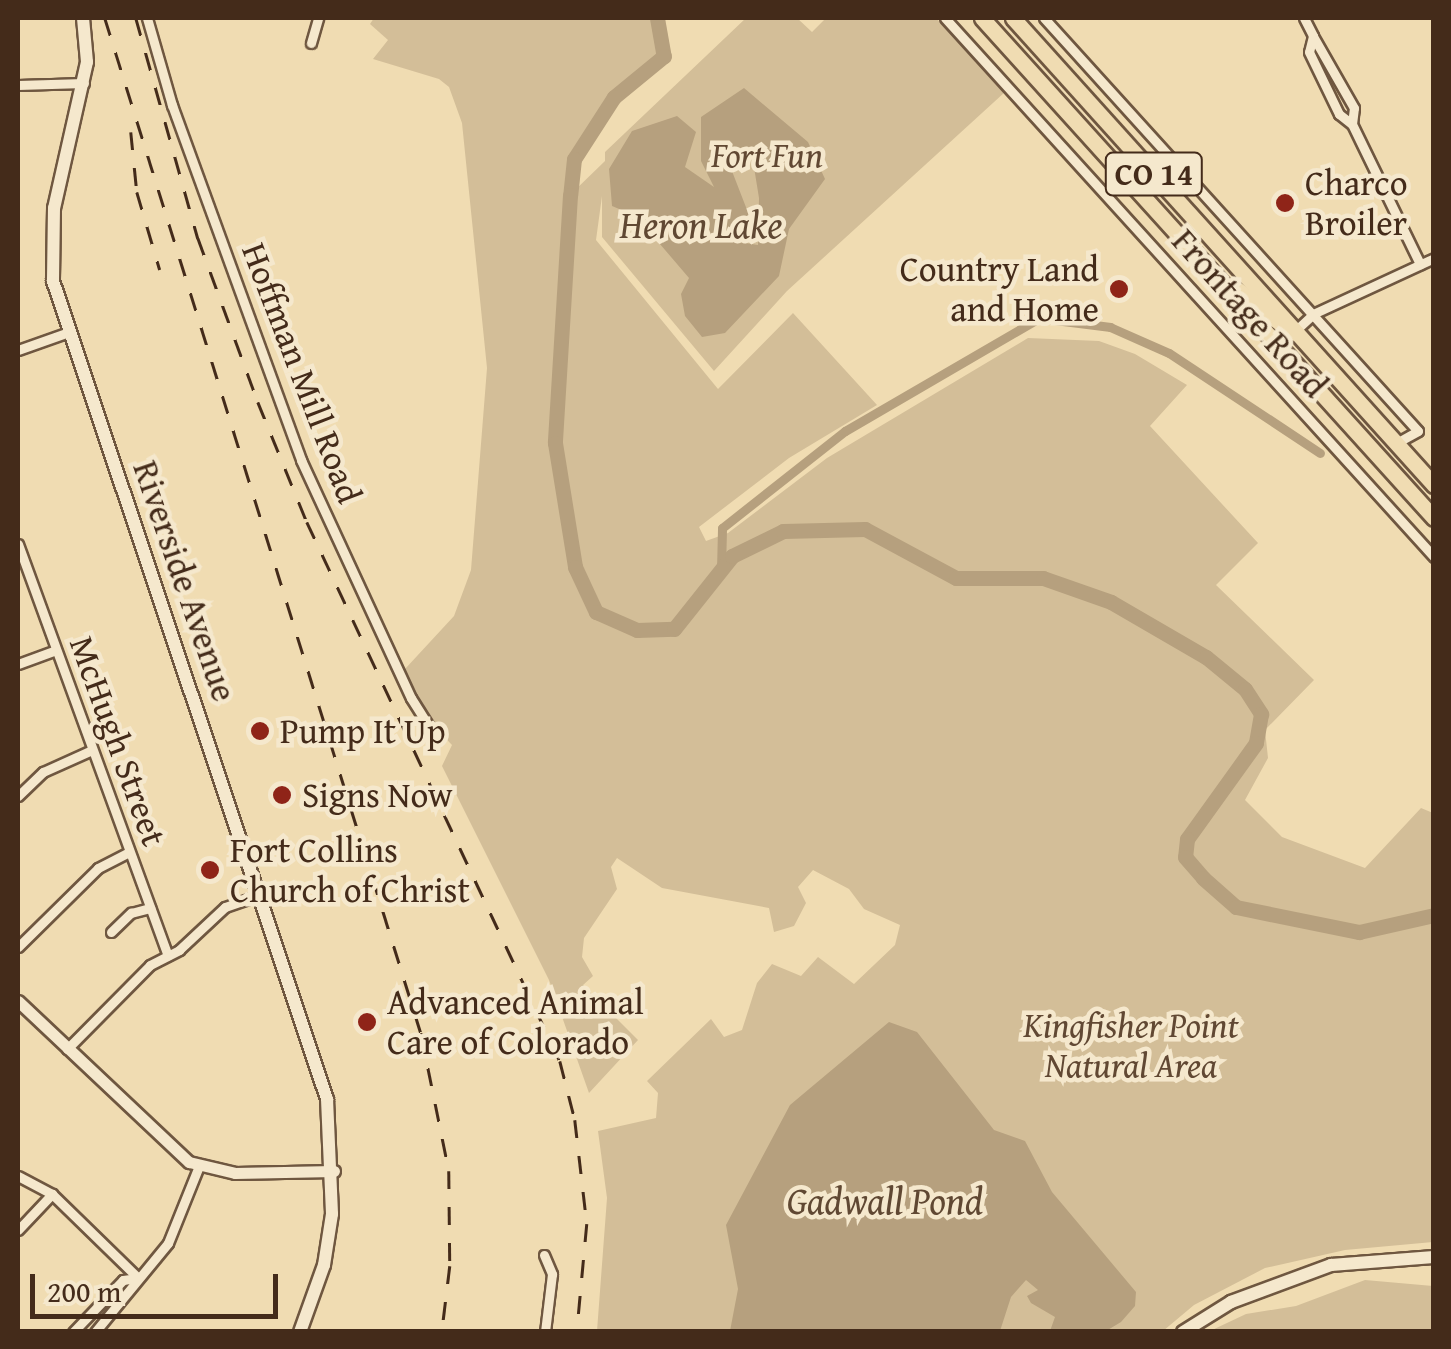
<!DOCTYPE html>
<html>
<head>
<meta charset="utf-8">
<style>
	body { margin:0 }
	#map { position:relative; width:1451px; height:1349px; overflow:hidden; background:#f0dcb2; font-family:"Gentium Book Plus",serif }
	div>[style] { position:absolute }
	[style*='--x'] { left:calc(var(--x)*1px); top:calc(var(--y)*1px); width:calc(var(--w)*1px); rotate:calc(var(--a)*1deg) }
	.green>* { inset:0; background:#d3be98 }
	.water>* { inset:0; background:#b6a07e }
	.canal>* { height:9px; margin:-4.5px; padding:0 4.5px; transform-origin:4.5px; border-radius:4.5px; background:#b6a07e }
	.river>* { height:15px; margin:-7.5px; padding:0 7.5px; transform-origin:7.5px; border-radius:7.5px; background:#b6a07e }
	.roads { filter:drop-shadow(2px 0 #6f5740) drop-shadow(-2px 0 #6f5740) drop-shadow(0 2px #6f5740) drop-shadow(0 -2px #6f5740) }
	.minor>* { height:9px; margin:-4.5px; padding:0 4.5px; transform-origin:4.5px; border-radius:4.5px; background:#f5e8cd }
	.tertiary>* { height:11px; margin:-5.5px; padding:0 5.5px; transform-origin:5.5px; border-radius:5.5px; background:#f5e8cd }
	.secondary>* { height:12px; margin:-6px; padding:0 6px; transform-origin:6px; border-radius:6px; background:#f5e8cd }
	.trunk>* { height:15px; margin:-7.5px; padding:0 7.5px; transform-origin:7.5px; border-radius:7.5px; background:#f0dcb2 }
	.rail>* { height:2.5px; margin-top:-1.25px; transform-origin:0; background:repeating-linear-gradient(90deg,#442b1a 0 18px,transparent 0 36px) }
	.dots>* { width:28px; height:28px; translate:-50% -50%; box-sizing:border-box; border:5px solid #f5e8cd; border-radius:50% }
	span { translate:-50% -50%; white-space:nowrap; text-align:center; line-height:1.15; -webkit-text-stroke:9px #f5e8cd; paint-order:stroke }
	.shield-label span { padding:2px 8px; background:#f5e8cd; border:2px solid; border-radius:8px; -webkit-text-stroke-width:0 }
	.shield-label { font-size:32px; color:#442b1a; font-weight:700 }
	.park-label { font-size:35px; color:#614833; font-style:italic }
	.poi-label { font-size:35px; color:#442b1a }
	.left { translate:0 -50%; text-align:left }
	.right { translate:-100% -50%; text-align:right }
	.street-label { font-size:35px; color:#442b1a }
	.water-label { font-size:38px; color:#604833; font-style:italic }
	.frame { position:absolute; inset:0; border:20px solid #442b1a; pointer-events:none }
	.scale { position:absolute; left:30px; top:1274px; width:248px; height:45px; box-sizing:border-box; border:5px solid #442b1a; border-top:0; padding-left:12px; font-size:30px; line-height:35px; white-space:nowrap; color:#442b1a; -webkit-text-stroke:8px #f5e8cd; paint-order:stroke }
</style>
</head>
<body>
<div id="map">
	<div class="green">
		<i style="clip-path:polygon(374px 18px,657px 18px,664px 56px,614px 97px,574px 159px,571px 194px,605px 161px,605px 152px,746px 18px,797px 18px,812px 32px,826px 18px,936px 18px,1005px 92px,787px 291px,714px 371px,602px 237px,602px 196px,596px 240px,718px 389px,793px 313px,877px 405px,789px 458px,699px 527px,706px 541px,728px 533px,827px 458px,1028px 338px,1099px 341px,1135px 354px,1187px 385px,1150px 426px,1258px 543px,1216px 585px,1314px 680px,1265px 730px,1268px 758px,1245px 800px,1282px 837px,1365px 868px,1421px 808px,1433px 813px,1433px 1242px,1345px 1250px,1265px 1268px,1194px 1305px,1163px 1331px,597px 1331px,607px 1198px,598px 1131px,656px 1118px,658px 1093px,647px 1081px,711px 1019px,724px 1037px,742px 1030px,757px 983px,772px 964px,801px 976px,818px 957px,854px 984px,895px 945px,900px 925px,864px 909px,849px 889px,813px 870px,798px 887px,806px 903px,794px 926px,774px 932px,769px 908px,662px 888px,617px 858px,611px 867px,617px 889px,584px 938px,582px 957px,593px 976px,583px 985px,638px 1040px,589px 1093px,549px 980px,442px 766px,452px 745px,429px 721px,405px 669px,454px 616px,471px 570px,487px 368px,462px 123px,449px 87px,439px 79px,373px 59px,388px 40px,370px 24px)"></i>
		<i style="clip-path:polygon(1365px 1280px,1433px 1286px,1433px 1331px,1210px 1331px,1246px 1314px,1296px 1306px)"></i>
	</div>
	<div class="water">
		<i style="clip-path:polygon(evenodd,744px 88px,808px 142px,825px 179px,789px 229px,779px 276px,725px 333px,702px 337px,685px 316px,681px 294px,689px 278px,636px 216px,612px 206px,609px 169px,632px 131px,677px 116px,696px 132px,685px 167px,714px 187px,701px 161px,701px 117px,744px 88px,743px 147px,752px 155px,759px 198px,758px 245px,738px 242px,749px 215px,730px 166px,743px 147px)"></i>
		<i style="clip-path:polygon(889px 1022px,917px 1032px,994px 1130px,1025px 1141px,1052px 1192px,1136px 1292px,1135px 1306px,1121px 1322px,1106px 1331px,1050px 1331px,1055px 1317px,1031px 1303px,1027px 1296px,1038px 1290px,1026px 1280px,1011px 1297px,1000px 1331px,730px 1331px,738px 1289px,726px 1225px,790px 1105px)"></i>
	</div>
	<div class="canal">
		<i style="--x:721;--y:570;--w:42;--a:-88.6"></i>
		<i style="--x:722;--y:528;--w:157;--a:-38.3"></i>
		<i style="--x:845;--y:431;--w:225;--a:-30.2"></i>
		<i style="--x:1039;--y:318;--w:72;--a:7.2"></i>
		<i style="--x:1110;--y:327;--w:64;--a:23.8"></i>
		<i style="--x:1169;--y:353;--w:181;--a:33.5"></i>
	</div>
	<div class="river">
		<i style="--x:657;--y:18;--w:39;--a:80"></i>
		<i style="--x:664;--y:56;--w:65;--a:140.6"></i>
		<i style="--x:614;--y:97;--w:74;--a:122.8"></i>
		<i style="--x:574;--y:159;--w:36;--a:96"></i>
		<i style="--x:570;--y:195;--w:248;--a:93.5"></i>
		<i style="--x:555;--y:443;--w:126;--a:80.8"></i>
		<i style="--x:575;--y:567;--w:50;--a:65"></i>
		<i style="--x:596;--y:612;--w:45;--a:23.7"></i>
		<i style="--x:637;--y:630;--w:37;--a:-2"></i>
		<i style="--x:674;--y:629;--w:93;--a:-51.5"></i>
		<i style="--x:732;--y:556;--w:57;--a:-26.1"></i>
		<i style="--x:783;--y:531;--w:82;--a:-1.4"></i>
		<i style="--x:865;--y:529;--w:103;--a:28.3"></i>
		<i style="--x:956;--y:578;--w:87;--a:0"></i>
		<i style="--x:1043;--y:578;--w:72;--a:19.4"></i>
		<i style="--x:1111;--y:602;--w:110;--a:30.1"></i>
		<i style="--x:1206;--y:657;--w:50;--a:39.4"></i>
		<i style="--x:1245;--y:689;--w:30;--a:57"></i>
		<i style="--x:1261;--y:714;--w:29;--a:100"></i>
		<i style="--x:1256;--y:743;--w:118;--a:125.7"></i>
		<i style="--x:1187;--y:839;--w:18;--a:96"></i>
		<i style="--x:1185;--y:857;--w:28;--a:49"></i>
		<i style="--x:1203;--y:878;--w:44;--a:41.3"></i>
		<i style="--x:1236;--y:907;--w:126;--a:11.5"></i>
		<i style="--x:1359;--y:932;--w:77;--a:-12.8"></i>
	</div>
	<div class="roads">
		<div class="minor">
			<i style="--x:147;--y:18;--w:91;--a:74"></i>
			<i style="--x:172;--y:105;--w:378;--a:70"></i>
			<i style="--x:301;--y:460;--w:262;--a:65.2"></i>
			<i style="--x:411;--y:698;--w:45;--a:57.7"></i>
			<i style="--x:945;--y:18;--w:728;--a:47.78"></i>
			<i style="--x:1044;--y:18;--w:557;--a:47.84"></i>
			<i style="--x:1418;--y:431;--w:25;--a:151"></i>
			<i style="--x:1304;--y:18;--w:20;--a:63"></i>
			<i style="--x:311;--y:43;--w:26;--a:-74"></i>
			<i style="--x:18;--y:85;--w:66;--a:-1.7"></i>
			<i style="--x:1352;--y:124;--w:16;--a:-83"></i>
			<i style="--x:1354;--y:108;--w:83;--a:-119.7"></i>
			<i style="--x:1313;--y:36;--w:16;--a:104"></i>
			<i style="--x:1309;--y:52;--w:69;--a:64.2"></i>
			<i style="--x:1339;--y:114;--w:16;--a:38"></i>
			<i style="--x:1352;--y:124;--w:156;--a:64.1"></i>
			<i style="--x:1295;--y:331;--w:25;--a:-43"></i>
			<i style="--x:1313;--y:314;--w:133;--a:-24.8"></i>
			<i style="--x:18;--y:350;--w:51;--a:-19.5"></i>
			<i style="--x:18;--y:544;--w:438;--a:70"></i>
			<i style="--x:18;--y:664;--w:40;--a:-20.2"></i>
			<i style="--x:18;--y:796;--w:35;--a:-44"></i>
			<i style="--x:43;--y:772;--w:54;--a:-24.2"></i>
			<i style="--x:111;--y:932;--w:28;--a:-44"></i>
			<i style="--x:131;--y:913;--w:20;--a:-15"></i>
			<i style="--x:18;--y:947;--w:112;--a:-44.6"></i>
			<i style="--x:98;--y:868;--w:35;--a:-27"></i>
			<i style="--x:67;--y:1049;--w:118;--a:-45.3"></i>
			<i style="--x:150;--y:965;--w:33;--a:-27"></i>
			<i style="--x:179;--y:950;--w:63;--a:-43.1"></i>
			<i style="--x:225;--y:907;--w:36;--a:-19"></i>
			<i style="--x:18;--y:1176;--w:38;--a:28"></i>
			<i style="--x:52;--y:1194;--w:120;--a:44.3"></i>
			<i style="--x:18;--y:1230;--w:50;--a:-46.6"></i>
			<i style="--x:544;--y:1255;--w:21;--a:67"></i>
			<i style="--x:552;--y:1274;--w:58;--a:96.9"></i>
			<i style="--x:73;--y:1332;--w:72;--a:-46.1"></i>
			<i style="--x:123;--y:1280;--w:15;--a:-8"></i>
			<i style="--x:95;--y:1332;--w:115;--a:-50.6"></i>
			<i style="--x:168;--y:1243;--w:83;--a:-68.1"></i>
		</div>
		<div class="tertiary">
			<i style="--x:18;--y:1001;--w:235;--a:43.3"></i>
			<i style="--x:189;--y:1162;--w:47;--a:13.4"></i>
			<i style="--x:235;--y:1173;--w:99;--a:-1.2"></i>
		</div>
		<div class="secondary">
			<i style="--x:83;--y:18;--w:44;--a:84.8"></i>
			<i style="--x:87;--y:62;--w:150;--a:102.7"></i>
			<i style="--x:54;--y:208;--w:73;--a:90.8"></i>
			<i style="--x:53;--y:281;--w:863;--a:71.48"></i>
			<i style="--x:327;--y:1099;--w:115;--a:87.5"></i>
			<i style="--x:332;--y:1214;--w:52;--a:98.9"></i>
			<i style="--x:324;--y:1265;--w:71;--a:109.7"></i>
			<i style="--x:1183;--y:1332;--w:57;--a:-32"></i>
			<i style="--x:1231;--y:1302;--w:107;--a:-20.3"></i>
			<i style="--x:1331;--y:1265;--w:103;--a:-4.4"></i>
		</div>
		<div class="trunk">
			<i style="--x:982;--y:18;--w:674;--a:47.89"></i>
			<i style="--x:1013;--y:18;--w:629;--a:47.97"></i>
			<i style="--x:1237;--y:289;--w:70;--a:38.7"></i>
		</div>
	</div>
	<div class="rail">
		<i style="--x:105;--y:18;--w:1063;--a:72.71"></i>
		<i style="--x:421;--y:1033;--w:141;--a:78.5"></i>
		<i style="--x:449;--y:1171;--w:95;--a:89.4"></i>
		<i style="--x:450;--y:1266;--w:66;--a:96.9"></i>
		<i style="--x:136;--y:18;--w:229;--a:74.3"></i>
		<i style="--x:198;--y:238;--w:175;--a:69.9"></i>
		<i style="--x:258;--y:402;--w:130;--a:67.8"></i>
		<i style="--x:307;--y:522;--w:595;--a:64.86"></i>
		<i style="--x:560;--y:1061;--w:61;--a:75.7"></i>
		<i style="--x:575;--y:1120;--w:105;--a:83.4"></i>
		<i style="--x:587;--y:1224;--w:108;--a:95.3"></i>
		<i style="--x:131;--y:132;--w:60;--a:84.3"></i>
		<i style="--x:137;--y:192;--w:81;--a:73.6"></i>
	</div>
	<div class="dots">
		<i style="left:1285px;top:203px;background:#8f2418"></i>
		<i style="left:1119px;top:289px;background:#8f2418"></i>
		<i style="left:260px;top:731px;background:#8f2418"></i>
		<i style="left:282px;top:795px;background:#8f2418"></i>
		<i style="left:210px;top:870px;background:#8f2418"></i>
		<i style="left:367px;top:1022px;background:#8f2418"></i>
	</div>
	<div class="shield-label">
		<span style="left:1154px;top:174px">CO 14</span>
	</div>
	<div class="park-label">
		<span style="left:767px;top:155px">Fort Fun</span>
		<span style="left:1131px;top:1045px">Kingfisher Point<br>Natural Area</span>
	</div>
	<div class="poi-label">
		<span class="left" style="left:1305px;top:203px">Charco<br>Broiler</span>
		<span class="right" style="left:1099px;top:289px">Country Land<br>and Home</span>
		<span class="left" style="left:280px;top:731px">Pump It Up</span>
		<span class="left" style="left:302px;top:795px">Signs Now</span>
		<span class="left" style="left:230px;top:870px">Fort Collins<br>Church of Christ</span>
		<span class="left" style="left:387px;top:1022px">Advanced Animal<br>Care of Colorado</span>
	</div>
	<div class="street-label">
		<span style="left:1250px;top:313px;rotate:48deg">Frontage Road</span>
		<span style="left:302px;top:373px;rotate:69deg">Hoffman Mill Road</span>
		<span style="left:185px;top:581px;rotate:71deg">Riverside Avenue</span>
		<span style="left:118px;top:741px;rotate:70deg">McHugh Street</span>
	</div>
	<div class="water-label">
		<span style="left:701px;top:225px">Heron Lake</span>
		<span style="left:885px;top:1201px">Gadwall Pond</span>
	</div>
	<div class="frame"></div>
	<div class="scale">200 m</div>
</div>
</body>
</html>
